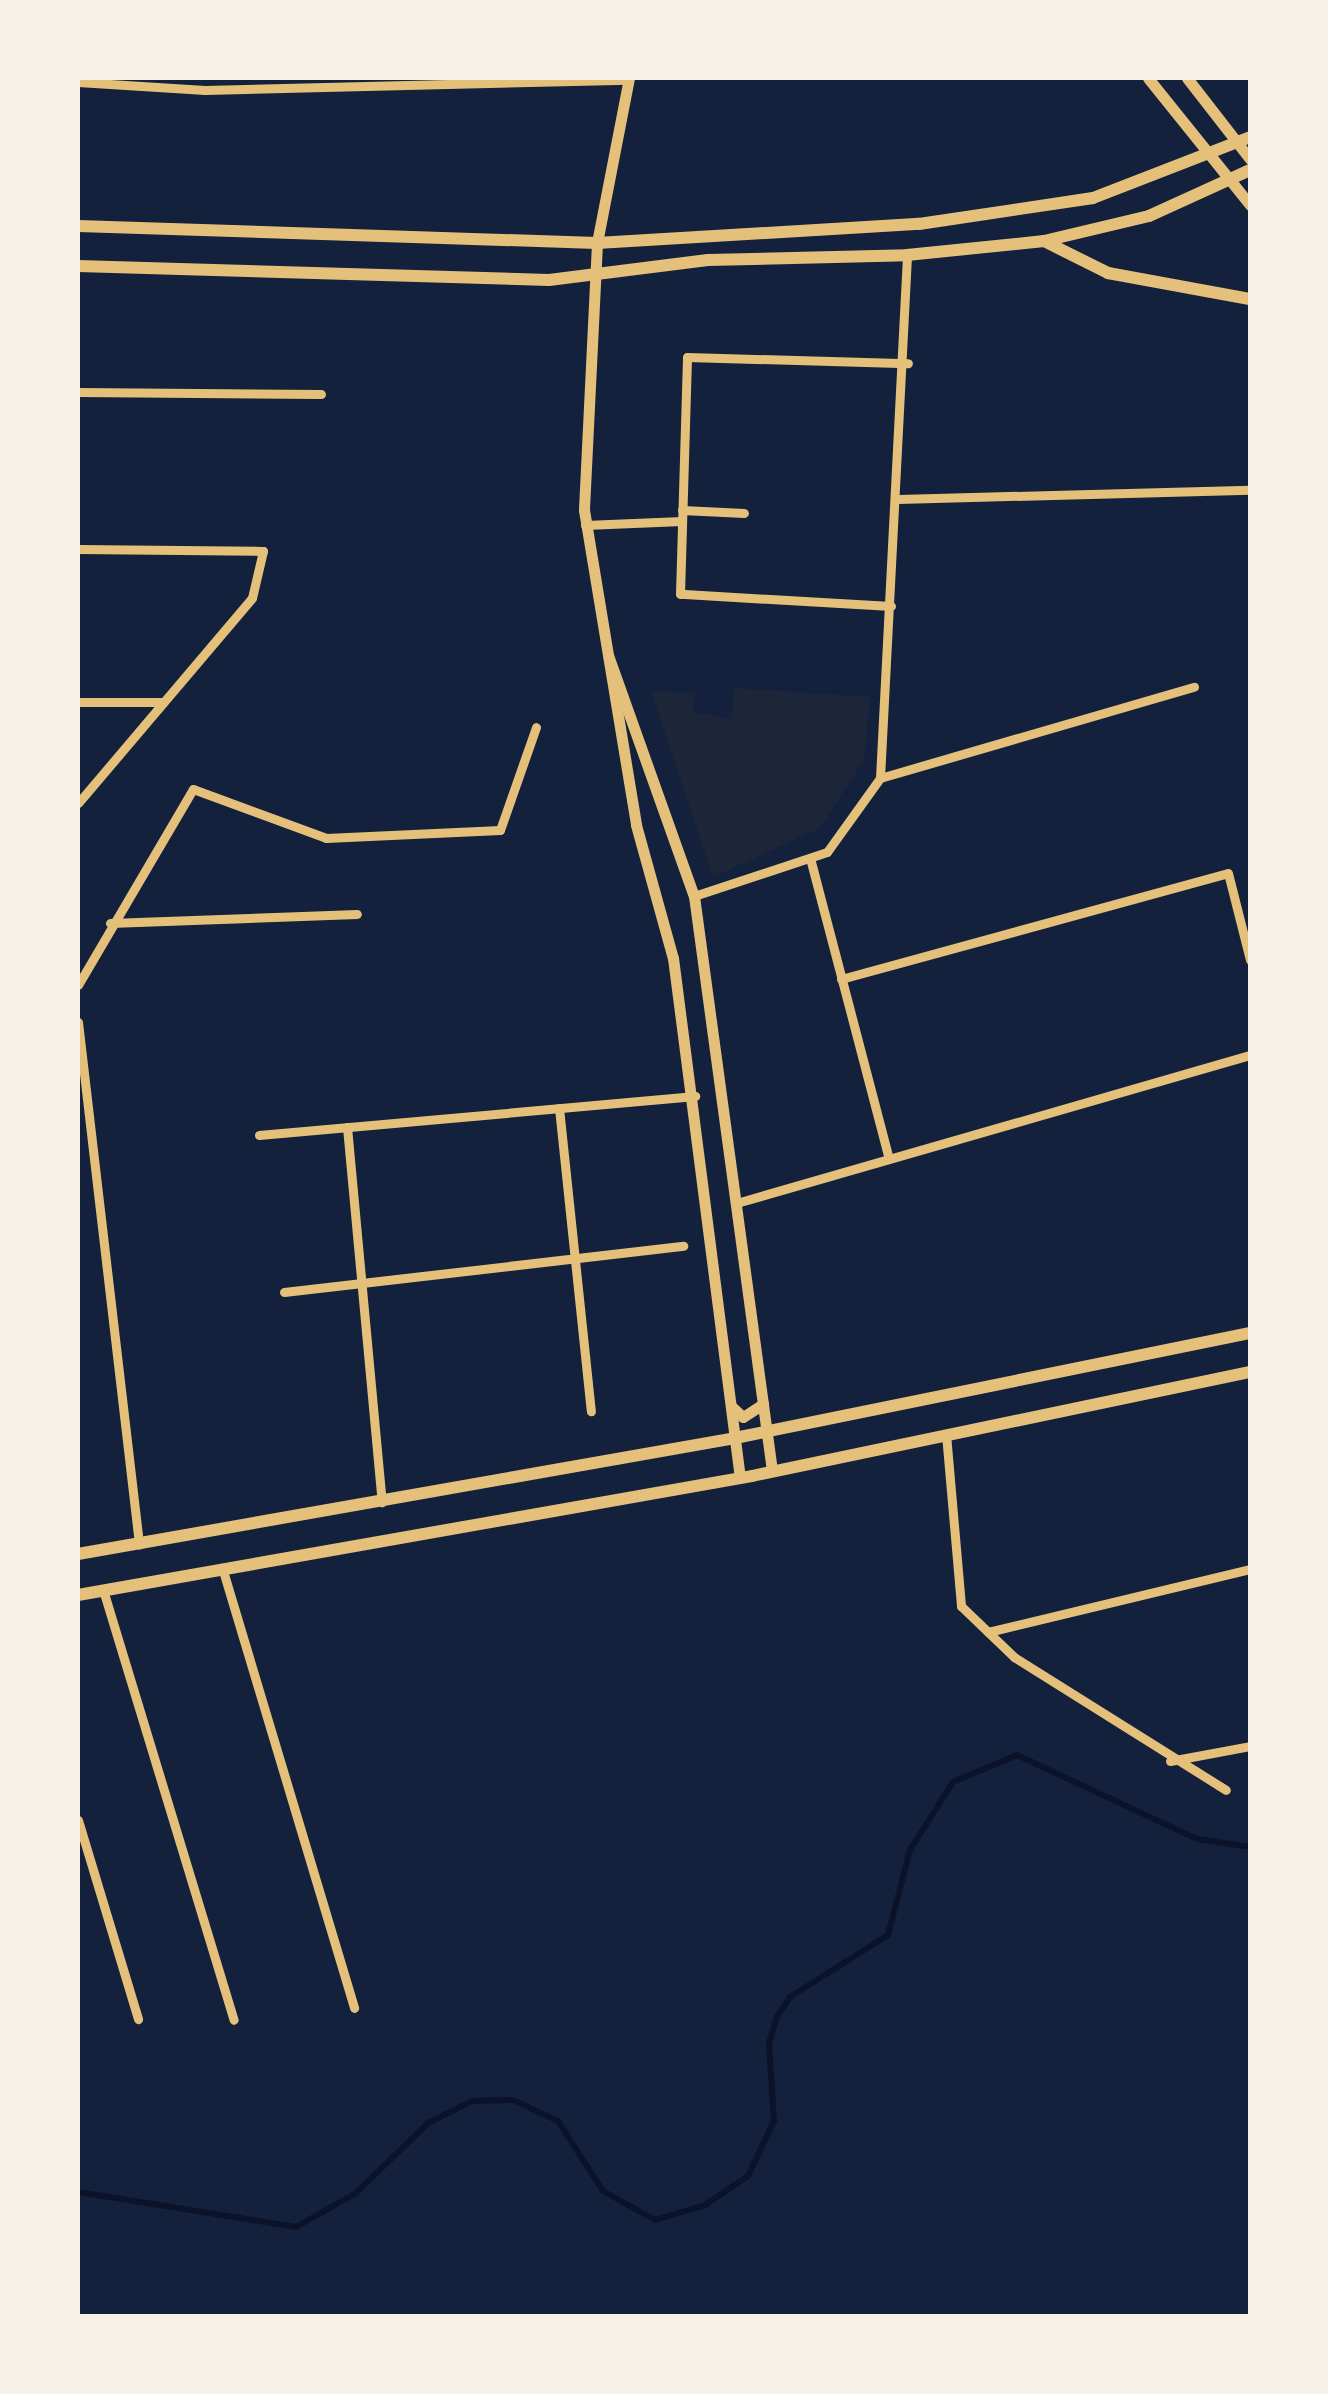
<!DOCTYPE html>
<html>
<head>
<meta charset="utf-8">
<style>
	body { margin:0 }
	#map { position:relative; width:1328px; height:2394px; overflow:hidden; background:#14213d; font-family:"Golos Text",sans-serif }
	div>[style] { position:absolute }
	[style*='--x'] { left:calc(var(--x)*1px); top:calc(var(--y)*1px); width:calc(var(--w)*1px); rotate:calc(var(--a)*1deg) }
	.green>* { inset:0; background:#1d2539 }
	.stream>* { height:6px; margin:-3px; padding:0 3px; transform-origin:3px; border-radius:3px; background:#0b132b }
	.minor>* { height:9px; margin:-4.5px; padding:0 4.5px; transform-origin:4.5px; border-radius:4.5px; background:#e5c07b }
	.tertiary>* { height:11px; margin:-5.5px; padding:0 5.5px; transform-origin:5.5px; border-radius:5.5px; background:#e5c07b }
	.secondary>* { height:12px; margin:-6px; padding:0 6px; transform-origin:6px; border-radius:6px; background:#e5c07b }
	span { translate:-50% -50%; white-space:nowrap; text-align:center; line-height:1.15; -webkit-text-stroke:9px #f6f1e7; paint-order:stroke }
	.frame { position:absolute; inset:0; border:80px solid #f6f1e7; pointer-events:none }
</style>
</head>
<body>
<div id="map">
	<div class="green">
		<i style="clip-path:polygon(734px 688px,870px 697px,864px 760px,820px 828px,713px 877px,651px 691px,695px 693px,693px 712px,732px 719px)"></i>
	</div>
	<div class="stream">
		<i style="--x:78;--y:2192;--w:221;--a:9.1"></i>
		<i style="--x:296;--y:2227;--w:69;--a:-29.5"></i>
		<i style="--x:356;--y:2193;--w:100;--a:-44.2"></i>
		<i style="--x:428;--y:2123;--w:49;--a:-26.6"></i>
		<i style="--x:472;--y:2101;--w:41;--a:-1.4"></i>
		<i style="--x:513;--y:2100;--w:50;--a:25"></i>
		<i style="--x:558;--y:2121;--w:83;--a:57.3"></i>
		<i style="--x:603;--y:2191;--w:60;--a:29.1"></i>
		<i style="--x:655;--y:2220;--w:52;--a:-16.7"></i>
		<i style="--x:705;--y:2205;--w:52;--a:-34"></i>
		<i style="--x:748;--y:2176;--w:61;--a:-64.7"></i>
		<i style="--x:774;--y:2121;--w:78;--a:-93.7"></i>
		<i style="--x:769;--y:2043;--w:27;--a:-73"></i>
		<i style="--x:777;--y:2017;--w:24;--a:-57"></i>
		<i style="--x:790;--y:1997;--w:116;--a:-32.3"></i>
		<i style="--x:888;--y:1935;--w:88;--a:-75.5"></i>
		<i style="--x:910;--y:1850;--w:80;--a:-57.7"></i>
		<i style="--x:953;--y:1782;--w:69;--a:-22.9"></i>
		<i style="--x:1017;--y:1755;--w:199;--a:25"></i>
		<i style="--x:1197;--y:1839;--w:54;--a:8.6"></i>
	</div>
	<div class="minor">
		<i style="--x:78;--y:82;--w:127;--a:3.6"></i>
		<i style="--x:205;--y:90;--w:423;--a:-1.4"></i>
		<i style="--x:78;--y:392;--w:243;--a:0.5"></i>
		<i style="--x:898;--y:499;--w:352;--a:-1.5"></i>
		<i style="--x:682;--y:510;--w:62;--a:2.8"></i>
		<i style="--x:585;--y:525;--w:97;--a:-2.4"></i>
		<i style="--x:78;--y:549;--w:185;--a:0.6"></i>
		<i style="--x:263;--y:551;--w:48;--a:103.2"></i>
		<i style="--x:252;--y:598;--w:269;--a:130.3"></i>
		<i style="--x:891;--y:606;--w:211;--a:-176.7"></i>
		<i style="--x:680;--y:594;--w:237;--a:-88.3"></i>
		<i style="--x:687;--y:357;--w:221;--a:1.6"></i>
		<i style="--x:78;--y:702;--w:85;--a:0"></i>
		<i style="--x:880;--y:778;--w:327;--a:-16.2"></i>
		<i style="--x:810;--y:858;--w:311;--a:75.3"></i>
		<i style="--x:694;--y:896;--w:140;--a:-18.3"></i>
		<i style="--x:827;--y:852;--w:91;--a:-54.4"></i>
		<i style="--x:880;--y:778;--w:524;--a:-87.04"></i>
		<i style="--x:110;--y:923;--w:247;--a:-2.1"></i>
		<i style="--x:841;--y:979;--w:401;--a:-15.3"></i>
		<i style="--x:1228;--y:873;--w:90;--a:75.8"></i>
		<i style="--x:78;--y:985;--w:227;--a:-59.6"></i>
		<i style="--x:193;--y:789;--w:142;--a:20.2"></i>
		<i style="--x:326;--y:838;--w:174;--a:-2.6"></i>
		<i style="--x:500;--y:830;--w:109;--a:-70.7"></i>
		<i style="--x:78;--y:1022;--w:526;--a:83.33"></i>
		<i style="--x:559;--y:1108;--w:305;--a:84"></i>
		<i style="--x:347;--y:1127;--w:377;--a:84.7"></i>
		<i style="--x:259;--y:1135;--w:438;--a:-5.1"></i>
		<i style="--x:740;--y:1202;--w:531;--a:-16.08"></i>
		<i style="--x:284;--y:1292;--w:402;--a:-6.6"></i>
		<i style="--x:946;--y:1434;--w:173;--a:85"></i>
		<i style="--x:961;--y:1606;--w:74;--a:43.9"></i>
		<i style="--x:1014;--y:1657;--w:250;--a:32.1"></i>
		<i style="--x:224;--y:1574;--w:453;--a:73.3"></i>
		<i style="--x:104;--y:1593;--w:446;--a:73.1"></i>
		<i style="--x:988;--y:1632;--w:269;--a:-13.5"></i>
		<i style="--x:1170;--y:1761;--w:81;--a:-10.6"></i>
		<i style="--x:78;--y:1820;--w:208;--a:73.2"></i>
	</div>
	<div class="tertiary">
		<i style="--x:629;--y:78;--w:168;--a:101"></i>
		<i style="--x:597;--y:243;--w:267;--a:92.8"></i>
		<i style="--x:584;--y:510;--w:319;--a:80.6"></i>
		<i style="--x:636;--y:825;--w:138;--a:74.5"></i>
		<i style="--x:673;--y:958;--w:524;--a:82.66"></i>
		<i style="--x:1148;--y:78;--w:163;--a:51.2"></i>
		<i style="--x:1187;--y:78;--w:103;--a:52.1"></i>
		<i style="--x:608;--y:655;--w:256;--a:70.4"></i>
		<i style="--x:694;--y:896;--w:580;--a:82.27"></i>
		<i style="--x:731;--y:1406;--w:16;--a:43"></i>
		<i style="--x:743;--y:1417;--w:24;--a:-33"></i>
	</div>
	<div class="secondary">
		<i style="--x:78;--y:226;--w:519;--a:1.88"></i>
		<i style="--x:597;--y:243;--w:323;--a:-3.4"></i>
		<i style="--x:919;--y:224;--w:176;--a:-8.5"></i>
		<i style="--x:1093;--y:198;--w:168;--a:-21.2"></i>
		<i style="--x:1044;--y:241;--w:72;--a:26.6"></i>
		<i style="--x:1108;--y:273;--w:144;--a:10.4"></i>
		<i style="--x:78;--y:266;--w:471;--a:1.7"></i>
		<i style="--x:549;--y:280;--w:160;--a:-7.2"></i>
		<i style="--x:708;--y:260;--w:199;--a:-1.4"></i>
		<i style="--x:907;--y:255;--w:138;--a:-5.8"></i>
		<i style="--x:1044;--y:241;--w:108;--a:-13.4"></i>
		<i style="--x:1149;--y:216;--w:111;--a:-24.5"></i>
		<i style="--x:78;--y:1554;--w:667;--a:-10.01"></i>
		<i style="--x:735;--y:1438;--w:526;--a:-11.52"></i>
		<i style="--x:78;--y:1595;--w:684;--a:-10.01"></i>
		<i style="--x:752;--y:1476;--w:509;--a:-11.8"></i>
	</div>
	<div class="frame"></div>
</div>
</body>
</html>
